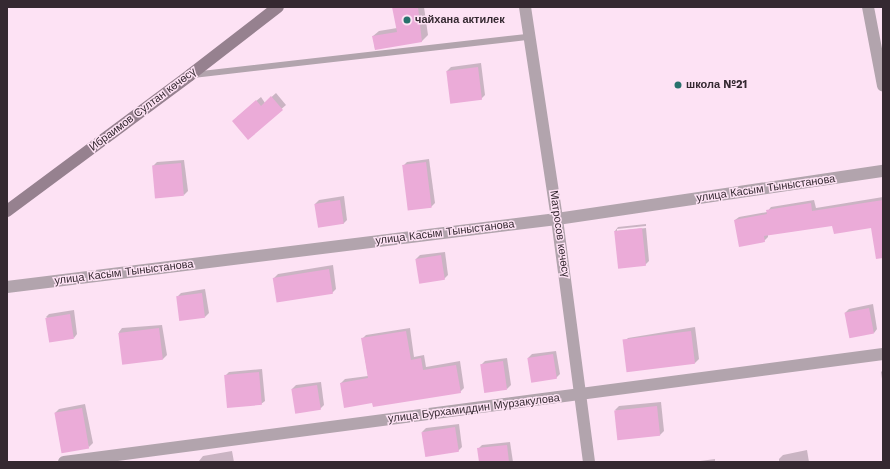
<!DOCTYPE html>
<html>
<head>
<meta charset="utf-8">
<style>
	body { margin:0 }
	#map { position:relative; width:890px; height:469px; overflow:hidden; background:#fde2f4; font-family:"Work Sans",sans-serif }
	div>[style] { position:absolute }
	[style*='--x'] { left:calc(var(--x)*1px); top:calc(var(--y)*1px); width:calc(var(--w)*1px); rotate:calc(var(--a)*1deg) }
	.shadow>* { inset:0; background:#0003 }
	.building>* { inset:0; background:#ebabd8; transform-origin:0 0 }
	.lane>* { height:6px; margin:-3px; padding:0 3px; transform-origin:3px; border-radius:3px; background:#b2a4ad }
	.street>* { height:12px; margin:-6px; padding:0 6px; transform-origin:6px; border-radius:6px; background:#b2a4ad }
	.secondary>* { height:12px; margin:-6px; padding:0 6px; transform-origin:6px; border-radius:6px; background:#96818f }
	.dots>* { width:11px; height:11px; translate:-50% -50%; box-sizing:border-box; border:2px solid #fde2f4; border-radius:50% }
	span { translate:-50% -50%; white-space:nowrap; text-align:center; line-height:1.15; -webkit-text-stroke:3px #fde2f4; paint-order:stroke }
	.poi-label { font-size:11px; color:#352931; font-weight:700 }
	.left { translate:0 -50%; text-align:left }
	.street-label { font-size:11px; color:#352931 }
	.frame { position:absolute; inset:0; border:8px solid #352931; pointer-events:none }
</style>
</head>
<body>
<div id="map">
	<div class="shadow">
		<i style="clip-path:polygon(393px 7px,424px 7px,428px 35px,422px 41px,375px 49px,373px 36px,379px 31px,397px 28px)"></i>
		<i style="clip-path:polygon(481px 63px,485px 95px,481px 99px,447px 71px,451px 67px)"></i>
		<i style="clip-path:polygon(276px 93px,286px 105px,248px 138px,237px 117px,261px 97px,265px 103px)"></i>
		<i style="clip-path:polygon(429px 159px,435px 203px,431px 207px,404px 165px,407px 162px)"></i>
		<i style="clip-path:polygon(184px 160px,188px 191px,184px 195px,153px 166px,157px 162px)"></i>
		<i style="clip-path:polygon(344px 196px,347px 220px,343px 224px,315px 204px,319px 200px)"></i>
		<i style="clip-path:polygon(883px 197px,883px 235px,872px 227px,833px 224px,768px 234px,768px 237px,764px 241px,735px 220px,739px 217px,767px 212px,771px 207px,814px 200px,816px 208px)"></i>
		<i style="clip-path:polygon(646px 224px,646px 226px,617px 229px,617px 231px,646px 228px,649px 261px,645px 265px,615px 231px,618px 227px)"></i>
		<i style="clip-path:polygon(445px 252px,448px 275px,444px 279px,416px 259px,420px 255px)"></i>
		<i style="clip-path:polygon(333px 265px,336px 289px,332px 293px,274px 278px,278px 274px)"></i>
		<i style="clip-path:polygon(205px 289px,209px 313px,205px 317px,177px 297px,181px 293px)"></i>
		<i style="clip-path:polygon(873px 304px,877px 329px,874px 333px,845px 313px,849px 309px)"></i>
		<i style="clip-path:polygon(74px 310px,77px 334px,74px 338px,46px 317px,49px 314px)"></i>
		<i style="clip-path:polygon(162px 325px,167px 355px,163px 359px,123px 363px,119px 332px,122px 328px)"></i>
		<i style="clip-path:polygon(695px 327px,699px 359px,695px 363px,624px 342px,628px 338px)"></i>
		<i style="clip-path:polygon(410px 328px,414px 357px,424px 355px,426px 367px,460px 361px,464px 388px,460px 392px,373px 402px,341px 383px,345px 379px,368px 376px,362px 339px,366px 335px)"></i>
		<i style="clip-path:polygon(556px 351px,560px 374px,556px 378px,528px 358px,532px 354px)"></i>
		<i style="clip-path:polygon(507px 358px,511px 385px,507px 389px,481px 365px,485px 361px)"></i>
		<i style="clip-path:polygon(262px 369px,265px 401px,261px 404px,225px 376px,229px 372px)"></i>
		<i style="clip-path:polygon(883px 370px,883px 386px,881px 372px)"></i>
		<i style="clip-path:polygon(321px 382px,324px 405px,320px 409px,292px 389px,296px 385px)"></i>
		<i style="clip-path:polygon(661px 402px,664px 431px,660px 435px,615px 410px,619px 406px)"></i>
		<i style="clip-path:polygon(85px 404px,93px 443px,89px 447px,55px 413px,59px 409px)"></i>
		<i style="clip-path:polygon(459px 424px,462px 447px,458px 451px,422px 432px,426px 428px)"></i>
		<i style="clip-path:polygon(510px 442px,513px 462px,480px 462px,478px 449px,482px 445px)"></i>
		<i style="clip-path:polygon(807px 450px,809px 462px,779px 462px,779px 459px,783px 455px)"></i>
		<i style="clip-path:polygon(232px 451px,234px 462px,192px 462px,199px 461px,203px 456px)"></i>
		<i style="clip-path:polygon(715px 459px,715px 462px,693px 462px)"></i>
	</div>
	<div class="building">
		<i style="clip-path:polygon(392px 7px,418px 7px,422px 42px,375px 50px,372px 36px,397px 32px)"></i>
		<i style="left:478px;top:67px;width:33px;height:32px;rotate:83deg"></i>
		<i style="clip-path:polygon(271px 96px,283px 110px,248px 140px,232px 121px,256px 100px,261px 106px)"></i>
		<i style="left:426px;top:162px;width:46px;height:24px;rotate:83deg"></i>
		<i style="left:181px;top:163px;width:33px;height:29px;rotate:85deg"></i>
		<i style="left:340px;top:200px;width:24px;height:26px;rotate:81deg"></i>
		<i style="clip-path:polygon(883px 200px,883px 258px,876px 259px,871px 228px,834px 234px,832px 226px,764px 236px,765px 242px,739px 247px,734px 220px,767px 214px,766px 210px,811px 203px,812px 211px)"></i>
		<i style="left:642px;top:228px;width:38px;height:28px;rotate:84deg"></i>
		<i style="left:441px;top:255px;width:25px;height:26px;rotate:81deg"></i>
		<i style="left:329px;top:269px;width:25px;height:57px;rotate:81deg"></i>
		<i style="left:202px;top:293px;width:25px;height:26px;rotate:83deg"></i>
		<i style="left:869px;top:308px;width:26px;height:25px;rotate:79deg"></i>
		<i style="left:70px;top:314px;width:25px;height:25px;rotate:81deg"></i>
		<i style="left:159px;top:328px;width:32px;height:41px;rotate:83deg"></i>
		<i style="clip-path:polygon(406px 331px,411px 360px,421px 358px,423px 370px,456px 365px,461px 393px,373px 407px,372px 403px,344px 408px,340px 383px,368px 378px,361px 338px)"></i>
		<i style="left:691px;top:331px;width:33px;height:69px;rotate:83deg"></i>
		<i style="left:553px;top:354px;width:25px;height:26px;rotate:81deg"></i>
		<i style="left:503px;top:361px;width:29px;height:23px;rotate:82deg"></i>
		<i style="left:259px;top:372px;width:33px;height:35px;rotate:85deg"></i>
		<i style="left:317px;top:385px;width:25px;height:26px;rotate:81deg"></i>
		<i style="left:657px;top:406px;width:30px;height:43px;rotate:84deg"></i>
		<i style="left:82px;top:408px;width:41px;height:28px;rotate:80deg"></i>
		<i style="left:455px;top:427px;width:25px;height:34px;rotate:81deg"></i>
		<i style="clip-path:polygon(507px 445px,509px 462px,479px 462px,477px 448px)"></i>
	</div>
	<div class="lane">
		<i style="--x:193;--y:75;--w:338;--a:-6.5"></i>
	</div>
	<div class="street">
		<i style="--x:525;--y:7;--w:214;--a:81.4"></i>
		<i style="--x:557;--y:219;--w:245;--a:82.5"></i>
		<i style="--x:868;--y:7;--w:80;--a:79.2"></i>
		<i style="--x:7;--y:287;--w:554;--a:-7.05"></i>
		<i style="--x:557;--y:219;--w:330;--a:-8.4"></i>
		<i style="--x:64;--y:462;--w:826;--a:-7.51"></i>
	</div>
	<div class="secondary">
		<i style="--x:7;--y:211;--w:228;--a:-36.6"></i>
		<i style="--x:190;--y:75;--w:111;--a:-37.7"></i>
	</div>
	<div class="dots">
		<i style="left:407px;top:20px;background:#28716c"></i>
		<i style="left:678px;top:85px;background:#28716c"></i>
	</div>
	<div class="poi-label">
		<span class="left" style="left:415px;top:20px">чайхана актилек</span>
		<span class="left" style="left:686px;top:85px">школа №21</span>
	</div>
	<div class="street-label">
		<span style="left:143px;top:110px;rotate:-37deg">Ибраимов Султан көчөсү</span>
		<span style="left:766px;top:189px;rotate:-8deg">улица Касым Тыныстанова</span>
		<span style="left:445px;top:233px;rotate:-7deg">улица Касым Тыныстанова</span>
		<span style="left:559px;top:234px;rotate:82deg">Матросов көчөсү</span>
		<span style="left:124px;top:273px;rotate:-7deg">улица Касым Тыныстанова</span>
		<span style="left:474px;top:409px;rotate:-7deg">улица Бурхамиддин Мурзакулова</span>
	</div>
	<div class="frame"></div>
</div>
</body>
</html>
